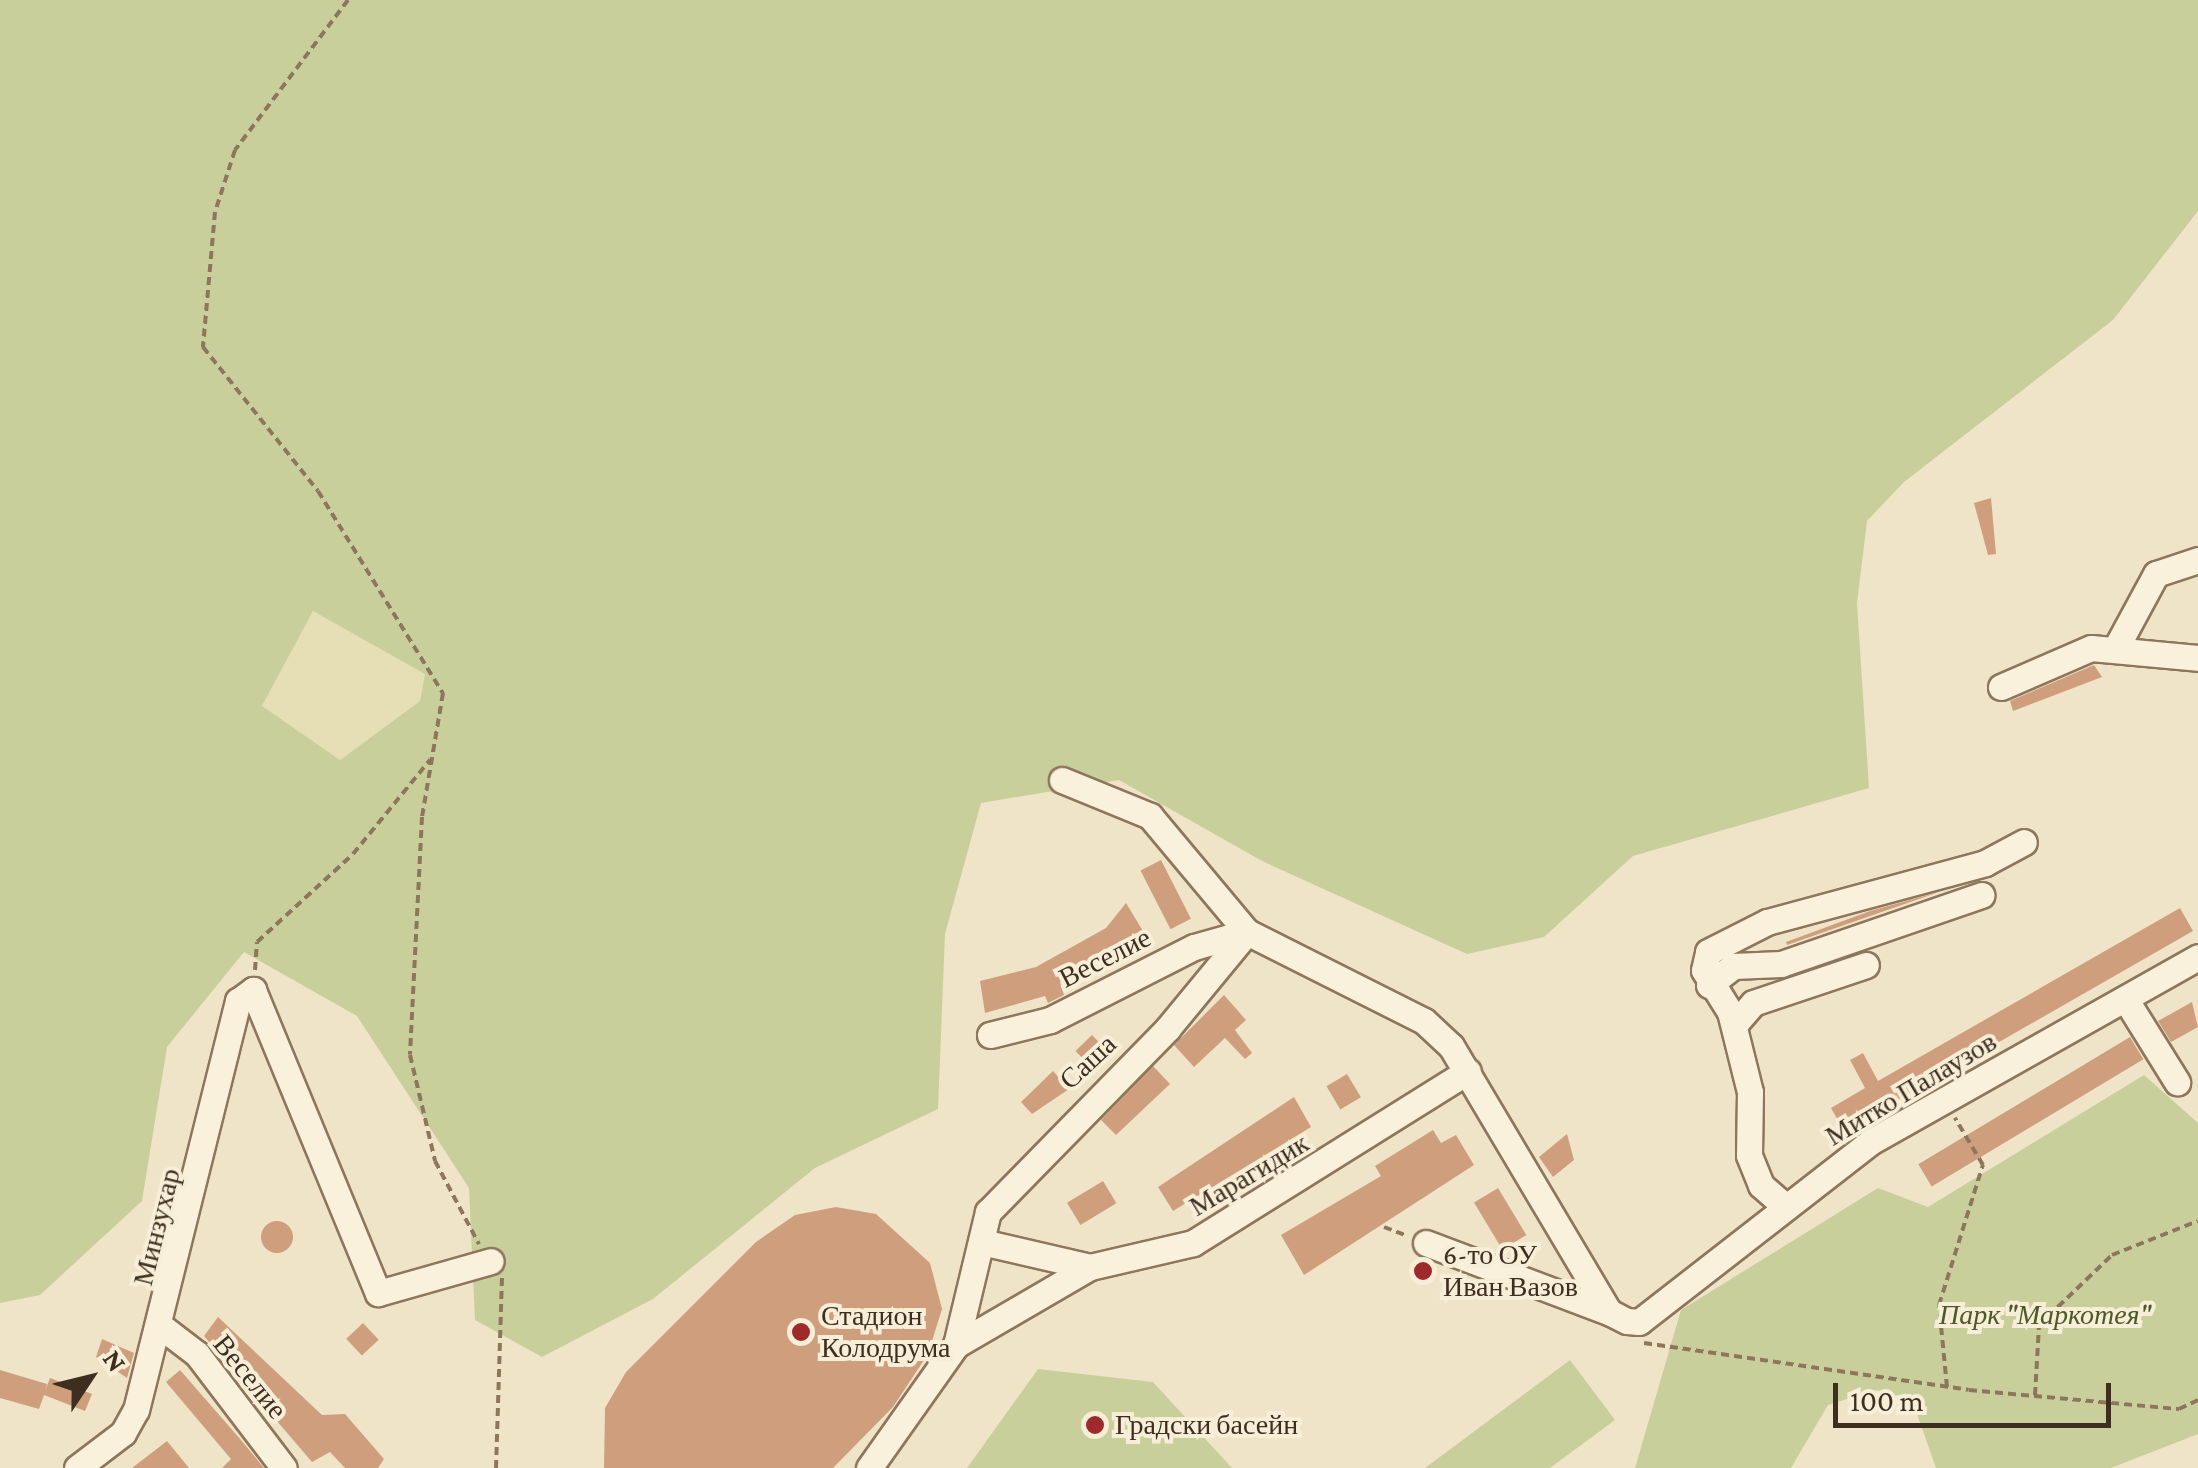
<!DOCTYPE html>
<html>
<head>
<meta charset="utf-8">
<style>
	body { margin:0 }
	#map { position:relative; width:2198px; height:1468px; overflow:hidden; background:#f0e4c8; font-family:"Crimson Pro",serif }
	div>[style] { position:absolute }
	[style*='--x'] { left:calc(var(--x)*1px); top:calc(var(--y)*1px); width:calc(var(--w)*1px); rotate:calc(var(--a)*1deg) }
	.farmland>* { inset:0; background:#e6deb5 }
	.green>* { inset:0; background:#c9cf9b }
	.building>* { inset:0; background:#cf9f7d; transform-origin:0 0 }
	.round { border-radius:50% }
	.path>* { height:4px; margin-top:-2px; transform-origin:0; background:repeating-linear-gradient(90deg,#8d765c 0 8px,transparent 0 13px) }
	.roads { filter:drop-shadow(2px 0 #8d765c) drop-shadow(-2px 0 #8d765c) drop-shadow(0 2px #8d765c) drop-shadow(0 -2px #8d765c) }
	.minor>* { height:25px; margin:-12.5px; padding:0 12.5px; transform-origin:12.5px; border-radius:12.5px; background:#faf1dc }
	.dots>* { width:28px; height:28px; translate:-50% -50%; box-sizing:border-box; border:5px solid #f7eed8; border-radius:50% }
	span { translate:-50% -50%; white-space:nowrap; text-align:center; line-height:1.15; -webkit-text-stroke:8px #f7eed8; paint-order:stroke }
	.street-label { font-size:28px; color:#3d2e20 }
	.poi-label { font-size:28px; color:#3d2e20 }
	.left { translate:0 -50%; text-align:left }
	.park-label { font-size:28px; color:#4d5a26; font-style:italic }
	.north { position:absolute; left:40px; top:1328px; width:100px; height:100px; -webkit-text-stroke:8px #f7eed8; paint-order:stroke; rotate:55deg; font-size:28px; font-weight:700; line-height:40px; text-align:center; color:#3d2e20 }
	.north::after { content:''; display:block; margin:auto; width:35px; height:45px; background:#3d2e20; clip-path:polygon(50% 0,100% 100%,50% 72%,0 100%) }
	.scale { position:absolute; left:1833px; top:1383px; width:278px; height:45px; box-sizing:border-box; border:5px solid #3d2e20; border-top:0; padding-left:12px; font-size:30px; line-height:35px; white-space:nowrap; color:#3d2e20; -webkit-text-stroke:8px #f7eed8; paint-order:stroke }
</style>
</head>
<body>
<div id="map">
	<div class="farmland">
		<i style="clip-path:polygon(313px 610px,425px 673px,420px 701px,340px 760px,262px 707px)"></i>
	</div>
	<div class="green">
		<i style="clip-path:polygon(evenodd,0 0,2198px 0,2198px 211px,2113px 320px,1904px 482px,1867px 521px,1857px 603px,1869px 788px,1633px 856px,1544px 937px,1467px 954px,1262px 861px,1119px 780px,981px 803px,945px 934px,938px 1109px,815px 1168px,653px 1299px,542px 1357px,475px 1320px,469px 1188px,357px 1016px,244px 952px,167px 1047px,142px 1201px,40px 1295px,0 1303px,0 0,313px 611px,425px 674px,420px 701px,340px 760px,262px 706px,313px 611px)"></i>
		<i style="clip-path:polygon(2144px 1075px,2198px 1123px,2198px 1434px,2111px 1468px,1936px 1468px,1912px 1400px,1876px 1390px,1828px 1405px,1791px 1468px,1635px 1468px,1681px 1310px,1878px 1188px,1928px 1207px)"></i>
		<i style="clip-path:polygon(1570px 1360px,1615px 1420px,1550px 1468px,1425px 1468px)"></i>
		<i style="clip-path:polygon(1038px 1369px,1153px 1382px,1232px 1468px,967px 1468px)"></i>
	</div>
	<div class="building">
		<i style="clip-path:polygon(1991px 498px,1996px 554px,1988px 555px,1974px 503px)"></i>
		<i style="clip-path:polygon(2094px 665px,2102px 677px,2013px 711px,2010px 701px)"></i>
		<i style="left:1161px;top:860px;width:66px;height:23px;rotate:63deg"></i>
		<i style="clip-path:polygon(1939px 892px,1787px 945px,1786px 942px,1870px 911px)"></i>
		<i style="clip-path:polygon(1126px 903px,1146px 936px,1060px 982px,1064px 995px,1048px 1003px,1045px 996px,985px 1013px,980px 981px,1036px 967px,1106px 928px)"></i>
		<i style="clip-path:polygon(2180px 908px,2193px 931px,1844px 1131px,1831px 1108px,1865px 1088px,1850px 1060px,1863px 1053px,1878px 1081px)"></i>
		<i style="clip-path:polygon(1224px 995px,1246px 1020px,1235px 1030px,1252px 1053px,1245px 1059px,1225px 1038px,1194px 1067px,1174px 1045px)"></i>
		<i style="clip-path:polygon(2192px 1002px,2198px 1027px,2171px 1042px,2158px 1021px)"></i>
		<i style="left:1092px;top:1035px;width:28px;height:23px;rotate:46deg"></i>
		<i style="left:2130px;top:1037px;width:26px;height:247px;rotate:59deg"></i>
		<i style="clip-path:polygon(1153px 1066px,1170px 1084px,1116px 1135px,1101px 1120px)"></i>
		<i style="clip-path:polygon(1053px 1071px,1069px 1089px,1032px 1114px,1021px 1102px)"></i>
		<i style="left:1347px;top:1074px;width:27px;height:24px;rotate:59deg"></i>
		<i style="clip-path:polygon(1294px 1097px,1311px 1127px,1173px 1211px,1158px 1187px)"></i>
		<i style="clip-path:polygon(1433px 1130px,1441px 1143px,1456px 1135px,1474px 1165px,1304px 1275px,1281px 1235px,1381px 1176px,1375px 1166px)"></i>
		<i style="clip-path:polygon(1567px 1134px,1574px 1160px,1553px 1177px,1539px 1157px)"></i>
		<i style="left:1103px;top:1181px;width:26px;height:42px;rotate:59deg"></i>
		<i style="left:1498px;top:1188px;width:55px;height:28px;rotate:59deg"></i>
		<i style="clip-path:polygon(836px 1207px,876px 1214px,930px 1263px,942px 1309px,928px 1354px,893px 1407px,833px 1468px,604px 1468px,605px 1408px,626px 1372px,756px 1242px,795px 1215px)"></i>
		<i class="round" style="left:261px;top:1221px;width:32px;height:32px"></i>
		<i style="clip-path:polygon(218px 1317px,322px 1415px,345px 1414px,384px 1459px,378px 1468px,345px 1468px,330px 1452px,312px 1462px,204px 1336px)"></i>
		<i style="left:363px;top:1323px;width:23px;height:23px;rotate:47deg"></i>
		<i style="clip-path:polygon(102px 1339px,134px 1353px,127px 1378px,96px 1357px)"></i>
		<i style="clip-path:polygon(0 1370px,47px 1384px,45px 1391px,50px 1378px,92px 1394px,85px 1411px,44px 1395px,39px 1409px,0 1398px)"></i>
		<i style="clip-path:polygon(180px 1370px,241px 1440px,264px 1468px,222px 1468px,231px 1459px,166px 1382px)"></i>
		<i style="clip-path:polygon(167px 1441px,189px 1468px,132px 1468px)"></i>
	</div>
	<div class="path">
		<i style="--x:348;--y:0;--w:188;--a:127"></i>
		<i style="--x:235;--y:150;--w:65;--a:107.9"></i>
		<i style="--x:215;--y:212;--w:136;--a:95.1"></i>
		<i style="--x:203;--y:347;--w:184;--a:51.4"></i>
		<i style="--x:318;--y:491;--w:238;--a:58.3"></i>
		<i style="--x:443;--y:693;--w:126;--a:99.6"></i>
		<i style="--x:422;--y:817;--w:238;--a:92.9"></i>
		<i style="--x:410;--y:1055;--w:109;--a:76.7"></i>
		<i style="--x:435;--y:1161;--w:94;--a:62.1"></i>
		<i style="--x:255;--y:970;--w:28;--a:-86"></i>
		<i style="--x:257;--y:942;--w:130;--a:-42.5"></i>
		<i style="--x:353;--y:854;--w:122;--a:-50.7"></i>
		<i style="--x:1384;--y:1227;--w:25;--a:21"></i>
		<i style="--x:1644;--y:1343;--w:328;--a:8.2"></i>
		<i style="--x:1969;--y:1390;--w:211;--a:5.2"></i>
		<i style="--x:2179;--y:1409;--w:21;--a:-25"></i>
		<i style="--x:1947;--y:1387;--w:82;--a:-95.6"></i>
		<i style="--x:1939;--y:1305;--w:147;--a:-72.6"></i>
		<i style="--x:1983;--y:1165;--w:55;--a:-120.8"></i>
		<i style="--x:2035;--y:1395;--w:70;--a:-86.7"></i>
		<i style="--x:2039;--y:1325;--w:101;--a:-43.8"></i>
		<i style="--x:2112;--y:1255;--w:92;--a:-21.6"></i>
		<i style="--x:496;--y:1468;--w:192;--a:-88.2"></i>
	</div>
	<div class="roads">
		<div class="minor">
			<i style="--x:2117;--y:646;--w:82;--a:-61.6"></i>
			<i style="--x:2156;--y:574;--w:44;--a:-18.4"></i>
			<i style="--x:2001;--y:687;--w:98;--a:-23.4"></i>
			<i style="--x:2091;--y:648;--w:107;--a:5.3"></i>
			<i style="--x:1062;--y:780;--w:95;--a:22.2"></i>
			<i style="--x:1150;--y:816;--w:151;--a:50.1"></i>
			<i style="--x:1247;--y:932;--w:198;--a:26.7"></i>
			<i style="--x:1424;--y:1021;--w:37;--a:43"></i>
			<i style="--x:1451;--y:1046;--w:309;--a:59.3"></i>
			<i style="--x:1609;--y:1312;--w:20;--a:27"></i>
			<i style="--x:1627;--y:1321;--w:12;--a:5"></i>
			<i style="--x:1639;--y:1322;--w:293;--a:-37.9"></i>
			<i style="--x:1870;--y:1142;--w:377;--a:-29.4"></i>
			<i style="--x:1709;--y:985;--w:31;--a:-38"></i>
			<i style="--x:1733;--y:966;--w:48;--a:-2.4"></i>
			<i style="--x:1781;--y:964;--w:212;--a:-19"></i>
			<i style="--x:2126;--y:1000;--w:97;--a:58.1"></i>
			<i style="--x:1734;--y:1025;--w:29;--a:-49"></i>
			<i style="--x:1753;--y:1003;--w:119;--a:-18.6"></i>
			<i style="--x:990;--y:1035;--w:62;--a:-14"></i>
			<i style="--x:1050;--y:1020;--w:161;--a:-26.9"></i>
			<i style="--x:1194;--y:947;--w:55;--a:-15.8"></i>
			<i style="--x:1786;--y:1207;--w:33;--a:-139"></i>
			<i style="--x:1761;--y:1185;--w:32;--a:-112"></i>
			<i style="--x:1749;--y:1155;--w:63;--a:-89.1"></i>
			<i style="--x:1750;--y:1092;--w:82;--a:-104"></i>
			<i style="--x:1730;--y:1012;--w:49;--a:-121.8"></i>
			<i style="--x:1704;--y:970;--w:18;--a:-77"></i>
			<i style="--x:1708;--y:952;--w:66;--a:-27"></i>
			<i style="--x:1767;--y:922;--w:226;--a:-15.1"></i>
			<i style="--x:1985;--y:863;--w:44;--a:-28.3"></i>
			<i style="--x:982;--y:1242;--w:111;--a:13"></i>
			<i style="--x:1090;--y:1267;--w:106;--a:-13.1"></i>
			<i style="--x:1193;--y:1243;--w:324;--a:-32"></i>
			<i style="--x:1426;--y:1243;--w:196;--a:20.7"></i>
			<i style="--x:163;--y:1328;--w:43;--a:37.4"></i>
			<i style="--x:197;--y:1354;--w:143;--a:52.7"></i>
			<i style="--x:956;--y:1345;--w:155;--a:-30.2"></i>
			<i style="--x:77;--y:1468;--w:58;--a:-37.3"></i>
			<i style="--x:123;--y:1433;--w:26;--a:-61"></i>
			<i style="--x:136;--y:1410;--w:422;--a:-76"></i>
			<i style="--x:238;--y:1001;--w:19;--a:-36"></i>
			<i style="--x:253;--y:990;--w:328;--a:67.6"></i>
			<i style="--x:378;--y:1293;--w:117;--a:-15.8"></i>
			<i style="--x:869;--y:1468;--w:151;--a:-54.7"></i>
			<i style="--x:956;--y:1345;--w:137;--a:-76.5"></i>
			<i style="--x:988;--y:1212;--w:257;--a:-45.6"></i>
			<i style="--x:1168;--y:1028;--w:124;--a:-50.5"></i>
		</div>
	</div>
	<div class="dots">
		<i style="left:1423px;top:1271px;background:#9e2a2b"></i>
		<i style="left:801px;top:1332px;background:#9e2a2b"></i>
		<i style="left:1095px;top:1425px;background:#9e2a2b"></i>
	</div>
	<div class="street-label">
		<span style="left:1105px;top:958px;rotate:-27deg">Веселие</span>
		<span style="left:1088px;top:1062px;rotate:-43deg">Саша</span>
		<span style="left:1911px;top:1089px;rotate:-31deg">Митко Палаузов</span>
		<span style="left:1249px;top:1175px;rotate:-31deg">Марагидик</span>
		<span style="left:157px;top:1227px;rotate:-76deg">Минзухар</span>
		<span style="left:250px;top:1377px;rotate:51deg">Веселие</span>
	</div>
	<div class="poi-label">
		<span class="left" style="left:1443px;top:1271px">6-то ОУ<br>Иван Вазов</span>
		<span class="left" style="left:821px;top:1332px">Стадион<br>Колодрума</span>
		<span class="left" style="left:1115px;top:1425px">Градски басейн</span>
	</div>
	<div class="park-label">
		<span style="left:2045px;top:1315px">Парк "Маркотея"</span>
	</div>
	<div class="north">N</div>
	<div class="scale">100 m</div>
</div>
</body>
</html>
